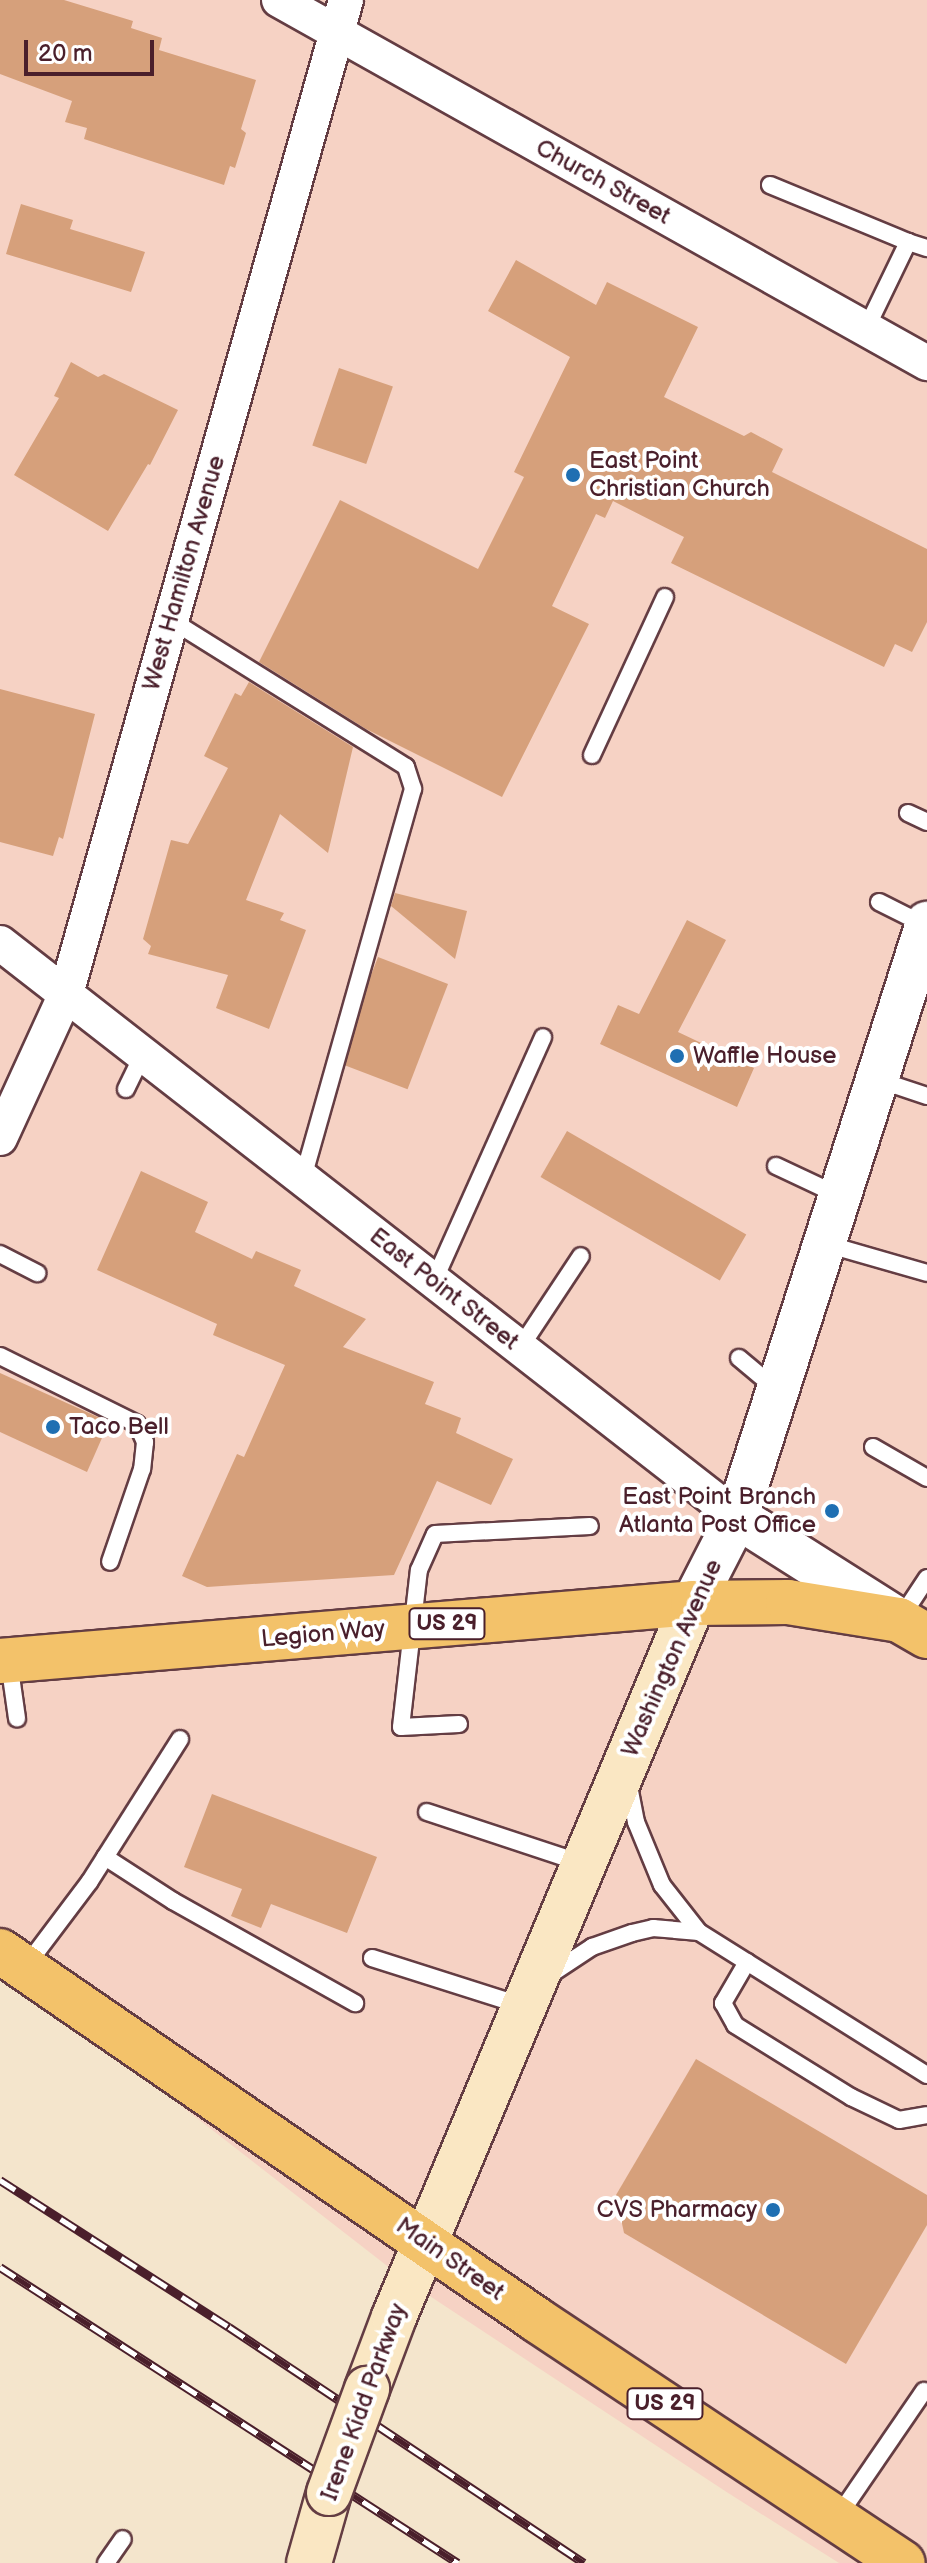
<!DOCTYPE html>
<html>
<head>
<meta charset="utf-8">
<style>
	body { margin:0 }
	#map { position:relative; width:927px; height:2563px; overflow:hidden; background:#f4e5cc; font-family:"Balsamiq Sans",sans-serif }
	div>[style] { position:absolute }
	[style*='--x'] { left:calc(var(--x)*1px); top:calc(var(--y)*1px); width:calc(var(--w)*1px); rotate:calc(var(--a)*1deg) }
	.built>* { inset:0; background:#f6d2c4 }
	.building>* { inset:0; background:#d6a07b; transform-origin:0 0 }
	.roads { filter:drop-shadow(2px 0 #643d43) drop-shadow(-2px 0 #643d43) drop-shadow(0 2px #643d43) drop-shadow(0 -2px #643d43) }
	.service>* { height:16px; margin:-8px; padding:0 8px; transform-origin:8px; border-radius:8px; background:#fff }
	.minor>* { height:34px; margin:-17px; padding:0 17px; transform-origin:17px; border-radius:17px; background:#fff }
	.tertiary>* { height:42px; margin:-21px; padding:0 21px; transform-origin:21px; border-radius:21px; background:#fff }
	.secondary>* { height:44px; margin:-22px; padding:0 22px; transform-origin:22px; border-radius:22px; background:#fae7c3 }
	.primary>* { height:44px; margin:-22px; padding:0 22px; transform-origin:22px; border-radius:22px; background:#f3c26a }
	.rail>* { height:9px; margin-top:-4.5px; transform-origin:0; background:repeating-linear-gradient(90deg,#fff 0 18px,#4a1f2b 0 36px); box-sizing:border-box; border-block:2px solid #4a1f2b }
	.bridges { filter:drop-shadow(2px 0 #643d43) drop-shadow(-2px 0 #643d43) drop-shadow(0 2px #643d43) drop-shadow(0 -2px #643d43) }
	.secondary-bridge>* { height:44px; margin:-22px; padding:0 22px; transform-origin:22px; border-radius:22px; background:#fae7c3 }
	.dots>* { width:22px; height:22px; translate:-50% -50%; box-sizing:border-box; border:4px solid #fff; border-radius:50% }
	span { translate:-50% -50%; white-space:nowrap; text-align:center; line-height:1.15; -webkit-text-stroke:8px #fff; paint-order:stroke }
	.shield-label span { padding:2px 6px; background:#fff; border:2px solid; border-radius:6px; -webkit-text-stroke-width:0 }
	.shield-label { font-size:22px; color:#4a1f2b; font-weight:700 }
	.street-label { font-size:24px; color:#4a1f2b }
	.poi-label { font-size:24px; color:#4a1f2b }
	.left { translate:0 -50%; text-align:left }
	.right { translate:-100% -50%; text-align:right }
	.scale { position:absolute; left:24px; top:40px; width:130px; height:36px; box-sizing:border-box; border:4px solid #4a1f2b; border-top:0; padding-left:10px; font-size:24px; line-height:28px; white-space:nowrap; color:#4a1f2b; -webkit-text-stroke:6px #fff; paint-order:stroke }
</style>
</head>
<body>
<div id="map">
	<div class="built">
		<i style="clip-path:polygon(0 0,927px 0,927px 2563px,839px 2563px,725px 2491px,404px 2279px,0 1965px)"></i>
	</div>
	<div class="building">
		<i style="clip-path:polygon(0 0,64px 0,133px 21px,131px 28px,162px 38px,159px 50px,256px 80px,241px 129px,246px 133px,235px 168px,230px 166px,224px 185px,84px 139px,87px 128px,65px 122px,72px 101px,0 74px)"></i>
		<i style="clip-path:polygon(21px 204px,73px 220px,70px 229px,145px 252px,131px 292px,6px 254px)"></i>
		<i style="clip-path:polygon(516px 260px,596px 305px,607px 282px,698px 327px,664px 397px,744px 436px,751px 432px,783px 449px,772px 472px,927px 549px,927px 622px,912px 652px,895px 644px,884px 667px,671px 563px,684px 537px,613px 501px,605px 518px,596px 514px,552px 606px,589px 624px,502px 797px,366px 729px,259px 662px,340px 500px,478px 569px,524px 477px,514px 472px,570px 357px,488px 311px)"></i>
		<i style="clip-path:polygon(71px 362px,98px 377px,104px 374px,178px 410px,150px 465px,148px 464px,108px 531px,14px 475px,59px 398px,54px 396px)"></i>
		<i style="left:339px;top:368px;width:57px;height:82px;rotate:19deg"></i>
		<i style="clip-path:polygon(249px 682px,353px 747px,328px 853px,280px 814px,246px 900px,284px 913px,280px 920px,306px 930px,269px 1029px,216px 1008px,228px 975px,148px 954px,151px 946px,143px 939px,171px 840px,188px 844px,228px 768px,204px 756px,235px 693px,241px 696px)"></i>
		<i style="clip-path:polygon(0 689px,95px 714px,63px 839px,59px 837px,53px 856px,0 842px)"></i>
		<i style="clip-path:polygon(395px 893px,467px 911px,455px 959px,391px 906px)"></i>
		<i style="clip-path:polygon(687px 920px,726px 940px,678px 1032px,754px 1068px,737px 1107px,600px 1044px,618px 1005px,639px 1014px)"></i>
		<i style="left:378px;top:957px;width:75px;height:113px;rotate:21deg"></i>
		<i style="left:567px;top:1131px;width:207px;height:53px;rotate:30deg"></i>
		<i style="clip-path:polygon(141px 1171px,208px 1202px,195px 1232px,252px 1259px,256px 1251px,301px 1270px,294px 1286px,366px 1319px,343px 1347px,434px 1382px,425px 1404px,461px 1418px,456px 1433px,513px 1459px,491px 1505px,437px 1481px,394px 1575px,207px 1587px,182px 1576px,237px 1454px,244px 1457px,285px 1365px,213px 1335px,217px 1324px,97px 1270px)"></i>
		<i style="clip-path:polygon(0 1373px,109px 1422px,87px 1472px,0 1432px)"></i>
		<i style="clip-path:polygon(212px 1794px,377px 1857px,347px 1933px,271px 1904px,261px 1928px,231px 1916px,242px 1889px,184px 1867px)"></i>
		<i style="clip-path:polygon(696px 2059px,927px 2195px,927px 2225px,846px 2364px,624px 2233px,616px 2195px)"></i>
	</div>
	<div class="roads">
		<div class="service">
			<i style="--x:770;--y:185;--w:149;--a:22.4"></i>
			<i style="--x:866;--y:329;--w:97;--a:-64.2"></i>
			<i style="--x:908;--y:242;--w:20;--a:18"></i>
			<i style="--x:171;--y:620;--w:277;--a:32"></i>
			<i style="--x:406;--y:767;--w:23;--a:72"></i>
			<i style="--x:413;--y:789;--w:405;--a:105.8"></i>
			<i style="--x:592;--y:755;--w:174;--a:-65.2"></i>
			<i style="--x:908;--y:813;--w:21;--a:25"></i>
			<i style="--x:879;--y:902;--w:51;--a:26.6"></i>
			<i style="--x:879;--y:1080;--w:51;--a:18.4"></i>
			<i style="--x:126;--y:1089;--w:39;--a:-64"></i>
			<i style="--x:776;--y:1166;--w:68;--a:25.1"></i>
			<i style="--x:826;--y:1244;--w:105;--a:16"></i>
			<i style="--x:0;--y:1254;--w:42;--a:27.2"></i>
			<i style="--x:434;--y:1281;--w:267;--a:-65.9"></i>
			<i style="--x:520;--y:1348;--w:110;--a:-56.5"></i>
			<i style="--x:0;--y:1356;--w:153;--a:26.4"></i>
			<i style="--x:137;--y:1424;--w:20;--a:66"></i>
			<i style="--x:145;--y:1442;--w:27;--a:96"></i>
			<i style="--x:142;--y:1469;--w:98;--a:109"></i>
			<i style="--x:739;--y:1358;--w:48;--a:40"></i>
			<i style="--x:873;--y:1447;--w:62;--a:29.9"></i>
			<i style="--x:900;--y:1619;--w:49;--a:-56.6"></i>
			<i style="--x:9;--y:1662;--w:57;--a:81.9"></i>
			<i style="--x:459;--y:1724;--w:58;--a:177"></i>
			<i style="--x:401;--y:1727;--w:158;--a:-83.5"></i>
			<i style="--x:419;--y:1570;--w:39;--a:-66"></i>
			<i style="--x:435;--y:1534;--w:155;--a:-3"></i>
			<i style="--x:629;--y:1786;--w:37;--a:79"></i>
			<i style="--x:636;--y:1822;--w:68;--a:67.6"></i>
			<i style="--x:662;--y:1885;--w:60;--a:51.8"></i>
			<i style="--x:699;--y:1932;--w:269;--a:32.1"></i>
			<i style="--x:427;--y:1812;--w:162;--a:18.3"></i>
			<i style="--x:105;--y:1857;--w:81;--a:32.9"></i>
			<i style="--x:173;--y:1901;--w:209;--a:29.3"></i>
			<i style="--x:372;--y:1958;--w:158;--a:17.6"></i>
			<i style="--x:747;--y:1962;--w:48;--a:120.3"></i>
			<i style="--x:723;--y:2003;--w:25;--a:61"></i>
			<i style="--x:735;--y:2025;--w:137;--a:31.8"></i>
			<i style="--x:851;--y:2097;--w:53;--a:25.6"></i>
			<i style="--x:899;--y:2120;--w:28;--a:-10"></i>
			<i style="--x:26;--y:1966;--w:106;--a:-53"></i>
			<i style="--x:90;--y:1881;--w:168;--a:-57.6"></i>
			<i style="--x:548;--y:1976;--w:53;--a:-33.4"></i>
			<i style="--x:592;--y:1947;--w:42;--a:-19.3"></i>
			<i style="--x:632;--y:1933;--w:22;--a:-13"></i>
			<i style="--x:653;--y:1928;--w:46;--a:5"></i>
			<i style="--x:837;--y:2518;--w:154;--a:-55.6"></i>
			<i style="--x:106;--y:2563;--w:29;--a:-55"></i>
		</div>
		<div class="minor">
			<i style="--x:279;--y:0;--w:743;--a:29.26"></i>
			<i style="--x:0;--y:943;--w:934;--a:37.91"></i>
			<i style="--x:0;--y:1138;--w:158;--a:-65.4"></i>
			<i style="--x:66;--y:994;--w:1033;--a:-74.27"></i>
		</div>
		<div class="tertiary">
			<i style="--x:737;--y:1517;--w:191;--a:32.4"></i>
			<i style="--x:693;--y:1603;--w:97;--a:-62.9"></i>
			<i style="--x:737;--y:1517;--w:624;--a:-72.26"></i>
		</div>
		<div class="secondary">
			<i style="--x:367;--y:2389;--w:77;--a:-69.4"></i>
			<i style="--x:394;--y:2317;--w:774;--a:-67.28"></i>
			<i style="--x:309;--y:2563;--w:73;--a:-74.1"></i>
		</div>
		<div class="primary">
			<i style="--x:0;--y:1661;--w:695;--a:-4.78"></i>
			<i style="--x:693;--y:1603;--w:95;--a:-0.6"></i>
			<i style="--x:788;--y:1602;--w:112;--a:9.2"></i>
			<i style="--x:899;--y:1620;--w:32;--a:30"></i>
			<i style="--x:0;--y:1951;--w:652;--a:34.49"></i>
			<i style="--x:537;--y:2320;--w:439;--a:33.6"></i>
		</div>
	</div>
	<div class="rail">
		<i style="--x:0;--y:2180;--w:272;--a:32.7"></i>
		<i style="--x:229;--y:2327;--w:426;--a:33.6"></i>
		<i style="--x:0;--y:2267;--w:545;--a:32.87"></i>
	</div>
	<div class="bridges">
		<div class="secondary-bridge">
			<i style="--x:329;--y:2493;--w:111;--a:-69.9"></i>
		</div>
	</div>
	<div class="dots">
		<i style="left:573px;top:475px;background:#1f6fb2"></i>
		<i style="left:677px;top:1056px;background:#1f6fb2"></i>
		<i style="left:53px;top:1427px;background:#1f6fb2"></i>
		<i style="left:832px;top:1511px;background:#1f6fb2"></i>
		<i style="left:773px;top:2210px;background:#1f6fb2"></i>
	</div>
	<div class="shield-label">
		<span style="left:447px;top:1624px">US 29</span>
		<span style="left:665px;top:2404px">US 29</span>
	</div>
	<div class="street-label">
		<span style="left:603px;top:182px;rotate:29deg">Church Street</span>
		<span style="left:184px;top:573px;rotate:-74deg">West Hamilton Avenue</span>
		<span style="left:444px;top:1289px;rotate:38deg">East Point Street</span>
		<span style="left:323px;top:1634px;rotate:-5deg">Legion Way</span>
		<span style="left:672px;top:1658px;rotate:-66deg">Washington Avenue</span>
		<span style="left:450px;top:2259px;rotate:35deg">Main Street</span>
		<span style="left:364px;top:2402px;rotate:-70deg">Irene Kidd Parkway</span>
	</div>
	<div class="poi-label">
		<span class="left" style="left:589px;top:475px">East Point<br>Christian Church</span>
		<span class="left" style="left:693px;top:1056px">Waffle House</span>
		<span class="left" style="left:69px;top:1427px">Taco Bell</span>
		<span class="right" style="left:816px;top:1511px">East Point Branch<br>Atlanta Post Office</span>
		<span class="right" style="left:757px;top:2210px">CVS Pharmacy</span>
	</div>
	<div class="scale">20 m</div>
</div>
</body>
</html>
